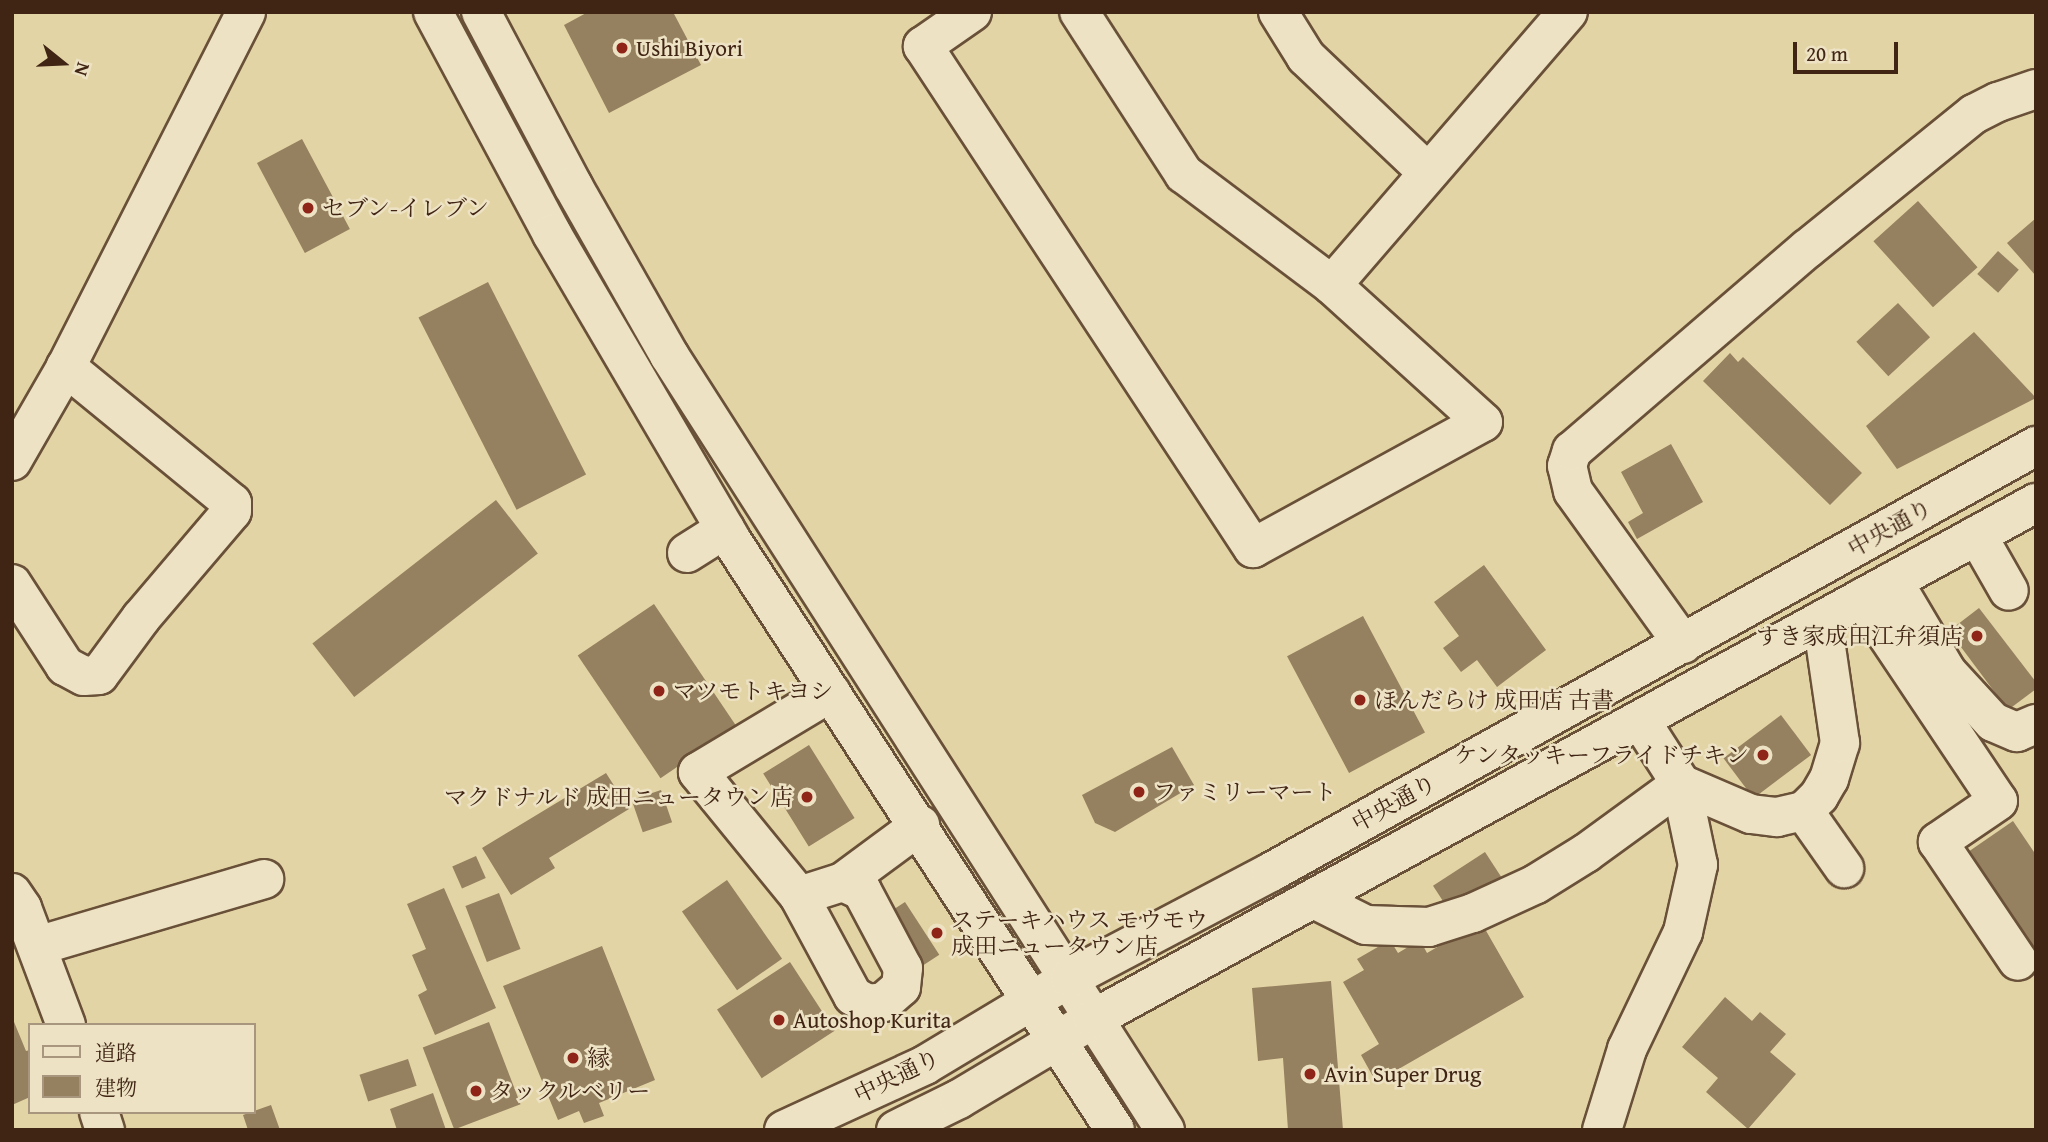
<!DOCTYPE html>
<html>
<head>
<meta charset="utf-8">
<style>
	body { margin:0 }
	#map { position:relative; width:2048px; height:1142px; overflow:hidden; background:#e3d4a5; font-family:"Gentium Book Plus","Noto Serif JP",serif }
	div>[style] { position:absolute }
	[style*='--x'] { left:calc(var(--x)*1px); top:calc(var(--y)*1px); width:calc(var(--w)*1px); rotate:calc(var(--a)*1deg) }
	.building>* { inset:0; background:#95805f; transform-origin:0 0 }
	.roads { filter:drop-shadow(2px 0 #695038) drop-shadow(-2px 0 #695038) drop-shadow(0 2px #695038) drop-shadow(0 -2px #695038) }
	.minor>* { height:38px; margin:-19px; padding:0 19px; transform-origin:19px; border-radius:19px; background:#ede3c4 }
	.dots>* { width:19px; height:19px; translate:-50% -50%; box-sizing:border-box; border:4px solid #ede3c4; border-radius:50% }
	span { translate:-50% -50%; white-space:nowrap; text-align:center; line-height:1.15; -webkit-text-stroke:5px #ede3c4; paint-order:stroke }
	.poi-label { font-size:23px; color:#402414 }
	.left { translate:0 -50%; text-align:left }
	.right { translate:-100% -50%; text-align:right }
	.street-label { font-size:23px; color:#402414 }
	.frame { position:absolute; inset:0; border:14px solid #402414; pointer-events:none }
	.legend { position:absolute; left:28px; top:1023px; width:228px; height:91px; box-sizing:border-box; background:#ede3c4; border:2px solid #a8977e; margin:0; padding:9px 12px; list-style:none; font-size:21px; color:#402414 }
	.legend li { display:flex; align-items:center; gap:14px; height:35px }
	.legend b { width:35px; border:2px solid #a8977e }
	.north { position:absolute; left:28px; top:28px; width:70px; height:70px; -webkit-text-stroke:5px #ede3c4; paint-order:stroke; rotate:108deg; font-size:19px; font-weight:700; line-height:28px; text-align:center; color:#402414 }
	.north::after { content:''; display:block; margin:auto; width:24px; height:32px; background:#402414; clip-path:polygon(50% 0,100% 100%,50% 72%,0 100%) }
	.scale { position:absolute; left:1793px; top:42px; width:105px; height:32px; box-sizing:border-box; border:4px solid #402414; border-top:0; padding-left:9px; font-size:21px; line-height:24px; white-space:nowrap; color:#402414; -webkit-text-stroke:5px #ede3c4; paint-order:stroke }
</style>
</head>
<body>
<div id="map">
	<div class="building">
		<i style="clip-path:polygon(588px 12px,673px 12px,701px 65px,609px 113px,564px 25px)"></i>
		<i style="left:302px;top:139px;width:102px;height:51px;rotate:62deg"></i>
		<i style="left:1918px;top:201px;width:89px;height:60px;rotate:48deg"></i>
		<i style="clip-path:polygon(2036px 218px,2036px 276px,2007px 243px)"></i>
		<i style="left:1998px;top:251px;width:28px;height:31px;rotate:42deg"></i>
		<i style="left:488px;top:282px;width:216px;height:78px;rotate:63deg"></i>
		<i style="left:1898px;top:303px;width:47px;height:57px;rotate:47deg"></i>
		<i style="clip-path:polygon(1974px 332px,2036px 398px,1897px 469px,1866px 426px)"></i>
		<i style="clip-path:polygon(1730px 353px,1738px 362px,1743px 357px,1862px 473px,1830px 505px,1703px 381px)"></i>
		<i style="clip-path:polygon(1671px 444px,1703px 502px,1637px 539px,1628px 522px,1643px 513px,1621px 472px)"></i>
		<i style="left:496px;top:500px;width:68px;height:233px;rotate:52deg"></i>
		<i style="clip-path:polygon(1484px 565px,1546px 650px,1497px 687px,1477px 660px,1461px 672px,1443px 648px,1459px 636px,1434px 602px)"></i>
		<i style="left:654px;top:604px;width:148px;height:92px;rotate:56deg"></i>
		<i style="clip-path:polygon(1979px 608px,2036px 682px,2036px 689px,2008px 710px,1949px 631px)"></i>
		<i style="left:1363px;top:616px;width:132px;height:86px;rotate:62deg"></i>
		<i style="left:1781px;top:715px;width:50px;height:72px;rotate:53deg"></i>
		<i style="left:809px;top:745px;width:86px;height:54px;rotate:58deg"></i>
		<i style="clip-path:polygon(1172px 747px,1194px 785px,1115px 832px,1095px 823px,1082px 795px)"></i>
		<i style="clip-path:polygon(606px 773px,629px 809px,549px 858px,555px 868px,511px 895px,482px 848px)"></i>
		<i style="left:661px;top:790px;width:34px;height:31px;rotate:71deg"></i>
		<i style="clip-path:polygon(2013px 821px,2036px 855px,2036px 953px,1968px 852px)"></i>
		<i style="left:1485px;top:852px;width:35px;height:62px;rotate:57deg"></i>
		<i style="left:476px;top:856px;width:24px;height:26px;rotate:66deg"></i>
		<i style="left:727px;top:880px;width:96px;height:55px;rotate:55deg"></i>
		<i style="clip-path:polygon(444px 888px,496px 1008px,435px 1035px,418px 995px,427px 990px,412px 955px,426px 949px,407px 904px)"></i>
		<i style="left:499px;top:893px;width:60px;height:36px;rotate:69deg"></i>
		<i style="left:905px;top:902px;width:63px;height:21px;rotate:57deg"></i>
		<i style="clip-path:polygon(1481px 922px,1524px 997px,1376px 1082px,1361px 1055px,1379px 1044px,1343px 982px,1364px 970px,1357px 959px,1390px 940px,1398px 953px,1420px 940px,1427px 953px)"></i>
		<i style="clip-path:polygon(602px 946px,655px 1080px,599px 1103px,604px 1116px,584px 1123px,579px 1111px,558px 1120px,503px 986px)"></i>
		<i style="left:790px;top:962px;width:82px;height:87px;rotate:57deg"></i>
		<i style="clip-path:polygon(1331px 981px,1343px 1130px,1288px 1130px,1283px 1058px,1258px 1061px,1252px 988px)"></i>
		<i style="clip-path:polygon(1725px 997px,1752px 1021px,1760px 1012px,1786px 1034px,1770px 1052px,1796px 1074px,1748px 1129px,1706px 1092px,1718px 1078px,1682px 1047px)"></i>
		<i style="clip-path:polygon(12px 1017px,26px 1051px,30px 1050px,30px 1097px,12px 1105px)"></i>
		<i style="left:489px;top:1022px;width:88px;height:71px;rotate:69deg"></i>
		<i style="left:408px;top:1059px;width:28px;height:51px;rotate:72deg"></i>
		<i style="clip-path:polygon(433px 1093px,446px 1130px,397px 1130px,390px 1109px)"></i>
		<i style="clip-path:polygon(271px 1105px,280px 1130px,248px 1130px,243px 1115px)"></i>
	</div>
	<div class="roads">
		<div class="minor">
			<i style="--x:433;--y:12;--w:252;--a:61.8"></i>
			<i style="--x:552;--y:234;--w:352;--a:59.6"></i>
			<i style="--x:730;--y:538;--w:706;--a:56.96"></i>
			<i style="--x:481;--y:12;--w:197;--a:62.1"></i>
			<i style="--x:573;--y:186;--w:194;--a:60.4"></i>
			<i style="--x:669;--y:355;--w:920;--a:57.38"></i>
			<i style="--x:972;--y:12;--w:60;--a:145.2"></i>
			<i style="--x:923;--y:46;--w:601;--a:56.68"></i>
			<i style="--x:1253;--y:548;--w:262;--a:-28.7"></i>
			<i style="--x:1483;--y:422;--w:204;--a:-137.8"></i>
			<i style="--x:1332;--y:285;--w:185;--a:-143.1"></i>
			<i style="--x:1184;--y:174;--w:193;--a:-122.9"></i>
			<i style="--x:1278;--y:12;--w:53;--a:58.1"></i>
			<i style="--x:1306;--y:57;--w:167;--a:43.5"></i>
			<i style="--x:1332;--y:285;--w:361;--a:-49.2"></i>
			<i style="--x:12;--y:461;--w:108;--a:-60.1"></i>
			<i style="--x:66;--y:367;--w:398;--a:-63.1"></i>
			<i style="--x:1977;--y:535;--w:64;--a:60.3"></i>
			<i style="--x:687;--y:553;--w:45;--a:-32.3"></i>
			<i style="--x:1893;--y:581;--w:106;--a:59.3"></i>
			<i style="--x:1947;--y:672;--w:68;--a:47.4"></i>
			<i style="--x:1993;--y:722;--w:26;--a:23"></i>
			<i style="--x:2017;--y:732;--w:21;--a:-23"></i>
			<i style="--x:12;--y:584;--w:98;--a:57.1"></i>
			<i style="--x:65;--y:666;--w:21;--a:28"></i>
			<i style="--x:84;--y:676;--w:15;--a:-4"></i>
			<i style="--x:99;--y:675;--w:71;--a:-53.6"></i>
			<i style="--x:141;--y:618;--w:140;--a:-49.6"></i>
			<i style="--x:232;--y:511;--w:8;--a:-90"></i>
			<i style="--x:232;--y:503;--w:215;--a:-140.7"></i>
			<i style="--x:1862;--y:598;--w:244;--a:56.2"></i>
			<i style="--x:1998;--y:801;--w:73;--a:145.7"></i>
			<i style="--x:1938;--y:842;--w:143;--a:56.1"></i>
			<i style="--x:1683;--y:644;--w:188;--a:-125.7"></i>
			<i style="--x:1573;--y:491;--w:26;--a:-103"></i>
			<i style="--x:1567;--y:466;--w:16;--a:-72"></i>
			<i style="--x:1572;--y:451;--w:310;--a:-40.7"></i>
			<i style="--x:1807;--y:249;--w:215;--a:-39"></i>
			<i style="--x:1974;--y:114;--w:27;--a:-27"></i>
			<i style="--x:1998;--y:102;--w:40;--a:-18.9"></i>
			<i style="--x:1804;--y:811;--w:70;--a:54.9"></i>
			<i style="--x:843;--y:882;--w:21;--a:25"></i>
			<i style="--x:862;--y:891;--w:87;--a:62"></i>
			<i style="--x:903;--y:968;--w:19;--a:96"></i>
			<i style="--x:901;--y:987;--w:23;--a:139"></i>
			<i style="--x:884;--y:1002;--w:16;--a:173"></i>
			<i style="--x:868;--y:1004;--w:17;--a:-152"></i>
			<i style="--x:853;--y:996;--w:114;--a:-118.4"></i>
			<i style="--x:799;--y:896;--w:46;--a:-17.7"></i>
			<i style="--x:843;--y:882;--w:96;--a:-36.5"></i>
			<i style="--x:12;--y:893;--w:18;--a:56"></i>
			<i style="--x:22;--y:908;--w:125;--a:69.4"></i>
			<i style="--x:799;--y:896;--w:160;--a:-129.2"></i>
			<i style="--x:698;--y:772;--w:155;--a:-31"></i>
			<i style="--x:1314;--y:899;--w:58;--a:26.6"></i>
			<i style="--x:1366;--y:925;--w:63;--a:1.8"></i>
			<i style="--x:1429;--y:927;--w:46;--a:-17.7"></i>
			<i style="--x:1473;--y:913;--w:69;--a:-24.7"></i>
			<i style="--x:1536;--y:884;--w:59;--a:-31.8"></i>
			<i style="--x:1586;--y:853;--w:117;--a:-36"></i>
			<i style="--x:1681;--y:784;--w:76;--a:23.2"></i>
			<i style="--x:1751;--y:814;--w:26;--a:7"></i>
			<i style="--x:1777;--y:817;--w:28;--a:-13"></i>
			<i style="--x:1804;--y:811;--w:21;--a:-45"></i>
			<i style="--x:1819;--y:796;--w:20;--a:-60"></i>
			<i style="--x:1829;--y:779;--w:38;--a:-73"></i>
			<i style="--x:1840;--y:743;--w:124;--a:-98.3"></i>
			<i style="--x:37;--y:946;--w:237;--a:-16.4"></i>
			<i style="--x:99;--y:1112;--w:19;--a:72"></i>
			<i style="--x:784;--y:1130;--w:155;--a:-24.7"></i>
			<i style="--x:925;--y:1065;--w:169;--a:-31"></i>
			<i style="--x:1070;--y:978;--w:227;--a:-27.8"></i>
			<i style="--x:1271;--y:872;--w:876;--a:-29.11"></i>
			<i style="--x:896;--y:1130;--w:70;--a:-26.2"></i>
			<i style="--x:959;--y:1099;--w:156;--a:-30.8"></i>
			<i style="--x:1093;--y:1019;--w:1075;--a:-28.69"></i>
			<i style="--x:1602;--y:1130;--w:85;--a:-72.8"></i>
			<i style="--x:1627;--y:1049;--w:130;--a:-64.4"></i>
			<i style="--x:1683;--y:932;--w:69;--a:-77.4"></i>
			<i style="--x:1698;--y:865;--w:83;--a:-101.9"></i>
			<i style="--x:1681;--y:784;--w:76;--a:-122.6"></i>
		</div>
	</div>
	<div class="dots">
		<i style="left:622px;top:48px;background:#8f2418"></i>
		<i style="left:308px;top:208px;background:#8f2418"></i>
		<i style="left:1977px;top:636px;background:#8f2418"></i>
		<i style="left:659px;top:691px;background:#8f2418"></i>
		<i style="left:1360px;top:700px;background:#8f2418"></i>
		<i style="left:1763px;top:755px;background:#8f2418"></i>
		<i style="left:1139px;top:792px;background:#8f2418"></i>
		<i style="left:807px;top:797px;background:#8f2418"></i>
		<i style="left:937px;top:933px;background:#8f2418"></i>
		<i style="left:779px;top:1020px;background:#8f2418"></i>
		<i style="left:573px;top:1058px;background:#8f2418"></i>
		<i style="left:1310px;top:1074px;background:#8f2418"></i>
		<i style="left:476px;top:1091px;background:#8f2418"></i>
	</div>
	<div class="poi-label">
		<span class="left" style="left:636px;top:48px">Ushi Biyori</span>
		<span class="left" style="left:322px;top:208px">セブン-イレブン</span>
		<span class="right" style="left:1963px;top:636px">すき家成田江弁須店</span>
		<span class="left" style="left:673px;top:691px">マツモトキヨシ</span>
		<span class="left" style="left:1374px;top:700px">ほんだらけ 成田店 古書</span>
		<span class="right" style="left:1749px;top:755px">ケンタッキーフライドチキン</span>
		<span class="left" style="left:1153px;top:792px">ファミリーマート</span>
		<span class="right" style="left:793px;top:797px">マクドナルド 成田ニュータウン店</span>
		<span class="left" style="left:951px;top:933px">ステーキハウス モウモウ<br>成田ニュータウン店</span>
		<span class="left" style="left:793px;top:1020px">Autoshop Kurita</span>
		<span class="left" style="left:587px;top:1058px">縁</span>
		<span class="left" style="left:1324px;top:1074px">Avin Super Drug</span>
		<span class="left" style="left:490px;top:1091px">タックルベリー</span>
	</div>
	<div class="street-label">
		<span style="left:1890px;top:528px;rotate:-29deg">中央通り</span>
		<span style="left:1394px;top:803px;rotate:-29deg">中央通り</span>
		<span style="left:897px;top:1076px;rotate:-26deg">中央通り</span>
	</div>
	<div class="frame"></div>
	<ul class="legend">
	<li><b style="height:9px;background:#ede3c4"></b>道路</li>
	<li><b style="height:19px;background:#95805f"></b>建物</li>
	</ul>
	<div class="north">N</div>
	<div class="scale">20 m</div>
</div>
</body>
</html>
